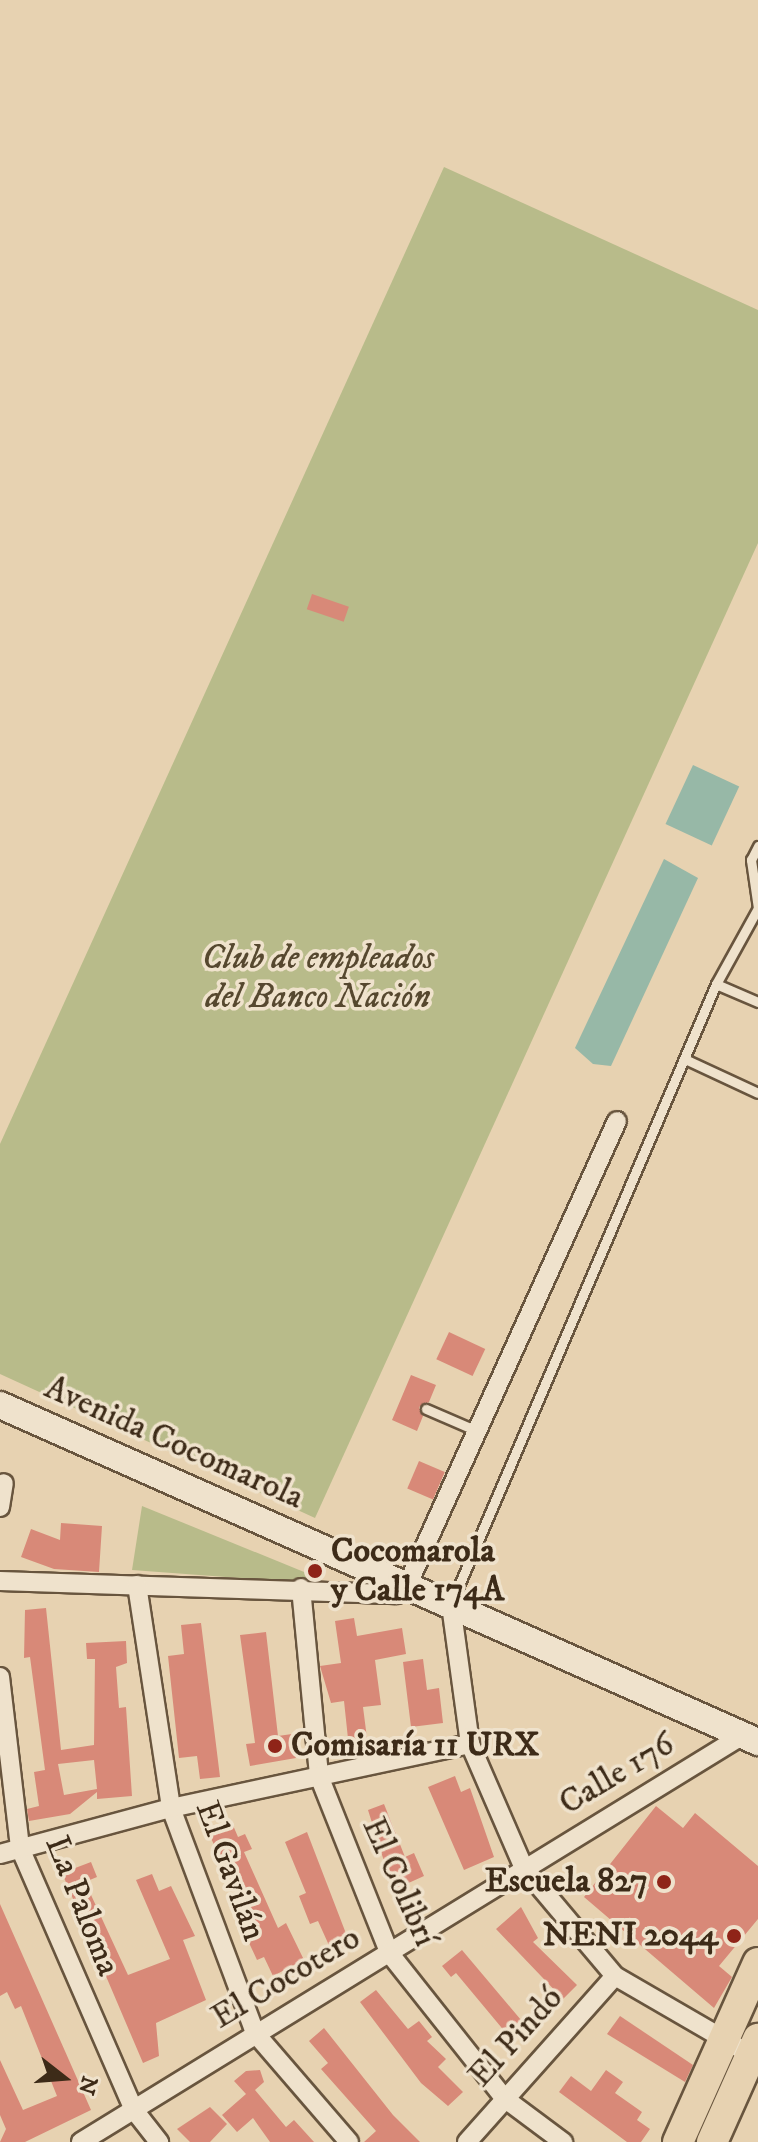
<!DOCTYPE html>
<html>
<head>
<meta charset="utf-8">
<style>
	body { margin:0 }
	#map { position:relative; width:758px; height:2142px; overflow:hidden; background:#e7d2b1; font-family:"IM FELL DW Pica",serif }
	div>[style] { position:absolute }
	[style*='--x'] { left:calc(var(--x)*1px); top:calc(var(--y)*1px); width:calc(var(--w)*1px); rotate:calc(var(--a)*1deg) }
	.green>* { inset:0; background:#b8bb8a }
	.water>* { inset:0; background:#97b8a7; transform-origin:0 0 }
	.building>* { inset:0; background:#d88978; transform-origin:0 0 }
	.roads { filter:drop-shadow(2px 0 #68553e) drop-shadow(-2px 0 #68553e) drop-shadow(0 2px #68553e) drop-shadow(0 -2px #68553e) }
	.service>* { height:9px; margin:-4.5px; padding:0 4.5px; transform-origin:4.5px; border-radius:4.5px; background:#efe2cc }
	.minor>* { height:18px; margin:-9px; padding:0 9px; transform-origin:9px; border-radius:9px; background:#efe2cc }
	.secondary>* { height:26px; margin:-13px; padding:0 13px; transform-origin:13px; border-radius:13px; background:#efe2cc }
	.primary>* { height:30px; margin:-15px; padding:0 15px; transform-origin:15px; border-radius:15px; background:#e7d2b1 }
	.dots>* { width:22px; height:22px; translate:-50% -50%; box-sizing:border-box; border:4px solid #efe2cc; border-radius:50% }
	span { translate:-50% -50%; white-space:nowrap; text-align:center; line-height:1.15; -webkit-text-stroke:7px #efe2cc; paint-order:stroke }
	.park-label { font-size:34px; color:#56482f; font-style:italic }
	.street-label { font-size:34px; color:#3d2b18 }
	.poi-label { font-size:34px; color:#3d2b18; font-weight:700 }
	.left { translate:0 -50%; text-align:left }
	.right { translate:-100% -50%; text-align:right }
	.north { position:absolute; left:24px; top:2038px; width:80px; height:80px; -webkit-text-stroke:6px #efe2cc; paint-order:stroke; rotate:107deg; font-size:22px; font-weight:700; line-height:32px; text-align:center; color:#3d2b18 }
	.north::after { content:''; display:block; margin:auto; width:28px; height:36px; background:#3d2b18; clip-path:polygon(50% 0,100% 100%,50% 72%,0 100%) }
</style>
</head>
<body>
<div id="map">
	<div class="green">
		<i style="clip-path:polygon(444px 167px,758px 310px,758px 543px,315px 1518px,0 1374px,0 1144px)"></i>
		<i style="clip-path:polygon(142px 1506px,309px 1574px,306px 1583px,132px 1570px)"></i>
	</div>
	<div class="water">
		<i style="left:693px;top:765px;width:51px;height:65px;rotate:25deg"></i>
		<i style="clip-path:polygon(664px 859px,698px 878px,611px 1066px,593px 1064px,575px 1048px)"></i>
	</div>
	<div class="building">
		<i style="left:312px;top:594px;width:39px;height:16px;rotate:19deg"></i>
		<i style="left:449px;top:1332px;width:40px;height:30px;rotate:25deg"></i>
		<i style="clip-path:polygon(411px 1375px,436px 1385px,429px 1402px,419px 1407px,423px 1416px,417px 1431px,392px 1420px)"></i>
		<i style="left:419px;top:1461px;width:28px;height:30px;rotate:23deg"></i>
		<i style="clip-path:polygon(61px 1523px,102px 1526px,99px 1572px,54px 1569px,21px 1557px,31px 1529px,60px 1540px)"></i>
		<i style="clip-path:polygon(evenodd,46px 1608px,61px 1750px,94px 1745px,95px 1659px,87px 1659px,86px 1643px,126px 1641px,127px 1663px,116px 1667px,119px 1708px,126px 1707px,132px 1796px,97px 1799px,97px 1792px,70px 1814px,29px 1821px,27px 1809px,39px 1806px,34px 1772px,45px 1770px,30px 1657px,24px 1658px,25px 1610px,46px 1608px,94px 1760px,97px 1789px,64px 1795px,58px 1764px,94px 1760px)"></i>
		<i style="clip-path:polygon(354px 1618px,357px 1636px,402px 1628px,406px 1654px,375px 1660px,381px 1705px,363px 1707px,368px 1746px,349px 1748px,344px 1701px,331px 1703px,320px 1666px,341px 1663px,335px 1621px)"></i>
		<i style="clip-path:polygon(201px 1623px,220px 1777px,200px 1779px,197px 1756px,179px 1758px,168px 1656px,184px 1654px,181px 1625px)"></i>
		<i style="clip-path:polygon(266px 1632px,278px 1736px,292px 1734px,296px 1758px,250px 1766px,246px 1744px,255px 1743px,240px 1635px)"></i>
		<i style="clip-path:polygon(423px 1659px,427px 1690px,439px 1688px,443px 1723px,411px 1727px,403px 1662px)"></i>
		<i style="clip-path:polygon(455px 1776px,461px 1792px,470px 1788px,494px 1857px,464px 1870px,428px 1787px)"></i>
		<i style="clip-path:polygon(384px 1804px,405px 1857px,414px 1853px,424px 1876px,393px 1890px,368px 1810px)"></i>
		<i style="clip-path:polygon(656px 1806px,683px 1828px,695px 1813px,758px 1866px,758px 1919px,719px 1966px,732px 1977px,714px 2008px,584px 1897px)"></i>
		<i style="clip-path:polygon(232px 1823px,238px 1837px,245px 1834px,252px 1849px,244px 1852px,278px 1928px,286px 1923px,304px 1960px,273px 1976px,264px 1957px,257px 1960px,234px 1911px,243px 1906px,208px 1832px)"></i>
		<i style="clip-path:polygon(307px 1832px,350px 1944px,332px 1952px,318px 1921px,310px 1924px,299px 1896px,306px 1893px,285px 1842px)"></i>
		<i style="clip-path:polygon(91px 1862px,97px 1877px,85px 1882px,128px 1975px,170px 1959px,136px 1880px,152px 1874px,159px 1891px,171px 1886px,195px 1936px,183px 1940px,206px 2000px,156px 2023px,159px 2056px,143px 2063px,62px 1873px)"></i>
		<i style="clip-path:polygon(0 1904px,91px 2110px,25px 2142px,0 2142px,6px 2129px,0 2115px,0 2060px,23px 2110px,57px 2096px,21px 2006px,15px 2009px,7px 1992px,0 1996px)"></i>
		<i style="clip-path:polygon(521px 1907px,538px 1938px,533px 1942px,577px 1985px,563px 1999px,496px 1929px)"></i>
		<i style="clip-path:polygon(462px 1950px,521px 2020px,506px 2033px,456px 1973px,451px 1977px,442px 1966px)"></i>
		<i style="clip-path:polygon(376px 1990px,408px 2029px,419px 2021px,432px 2037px,427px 2041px,446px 2059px,438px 2067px,463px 2092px,448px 2106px,421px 2083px,360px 2002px)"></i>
		<i style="clip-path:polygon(620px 2016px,693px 2065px,685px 2082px,607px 2034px)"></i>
		<i style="clip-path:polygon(324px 2028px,393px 2115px,420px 2142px,364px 2142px,376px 2131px,321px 2069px,328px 2063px,309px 2041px)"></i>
		<i style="clip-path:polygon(260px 2070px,264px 2082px,255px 2090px,286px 2127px,294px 2120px,314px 2142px,270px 2142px,253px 2118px,237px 2132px,222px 2115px,246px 2094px,234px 2081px,246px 2071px)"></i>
		<i style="clip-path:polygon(606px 2070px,623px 2082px,615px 2093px,642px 2112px,637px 2120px,650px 2129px,641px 2142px,627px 2142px,559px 2092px,571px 2076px,591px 2091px)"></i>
		<i style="clip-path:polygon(210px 2107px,227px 2124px,210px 2142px,190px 2142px,177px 2129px)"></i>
	</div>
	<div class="roads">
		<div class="service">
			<i style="--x:716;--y:984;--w:46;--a:23.2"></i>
			<i style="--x:687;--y:1060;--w:78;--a:24.9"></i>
			<i style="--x:426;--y:1409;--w:56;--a:23.3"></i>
			<i style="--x:451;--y:1604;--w:674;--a:-66.86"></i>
			<i style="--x:716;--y:984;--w:87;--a:-61.1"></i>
			<i style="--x:758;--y:908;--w:49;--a:-98.3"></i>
			<i style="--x:751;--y:860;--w:16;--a:-63"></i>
		</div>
		<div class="minor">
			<i style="--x:0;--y:1507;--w:24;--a:-81"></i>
			<i style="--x:0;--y:1581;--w:397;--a:1.9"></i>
			<i style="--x:397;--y:1594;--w:13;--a:-39"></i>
			<i style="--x:407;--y:1586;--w:510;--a:-65.7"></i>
			<i style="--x:137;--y:1585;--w:226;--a:81.3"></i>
			<i style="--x:171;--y:1808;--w:240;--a:69.5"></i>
			<i style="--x:255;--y:2033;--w:144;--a:49.2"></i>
			<i style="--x:301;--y:1588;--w:189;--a:84.5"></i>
			<i style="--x:319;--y:1776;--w:192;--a:68.3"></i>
			<i style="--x:390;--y:1954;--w:184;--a:51.6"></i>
			<i style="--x:504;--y:2098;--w:74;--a:36.7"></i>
			<i style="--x:451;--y:1605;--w:140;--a:82.2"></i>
			<i style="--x:470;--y:1744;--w:135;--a:66.5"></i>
			<i style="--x:524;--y:1868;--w:141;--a:49.9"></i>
			<i style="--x:615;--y:1976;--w:165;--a:30.1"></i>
			<i style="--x:0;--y:1677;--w:172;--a:83.3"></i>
			<i style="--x:20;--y:1848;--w:286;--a:66.5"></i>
			<i style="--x:134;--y:2110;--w:41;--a:52"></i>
			<i style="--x:0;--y:1854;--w:177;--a:-15.1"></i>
			<i style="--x:171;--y:1808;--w:306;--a:-12.1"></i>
			<i style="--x:81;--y:2142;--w:777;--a:-31.58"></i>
			<i style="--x:467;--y:2142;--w:222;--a:-48.3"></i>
		</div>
		<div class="secondary">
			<i style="--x:0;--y:1405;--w:830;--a:23.97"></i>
		</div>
		<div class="primary">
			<i style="--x:678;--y:2142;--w:196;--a:-65.9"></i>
			<i style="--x:712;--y:2142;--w:113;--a:-65.9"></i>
		</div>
	</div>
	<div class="dots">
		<i style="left:315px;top:1571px;background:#8f2418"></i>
		<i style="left:275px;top:1746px;background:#8f2418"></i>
		<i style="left:664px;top:1882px;background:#8f2418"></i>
		<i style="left:734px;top:1936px;background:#8f2418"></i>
	</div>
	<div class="park-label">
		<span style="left:318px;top:978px">Club de empleados<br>del Banco Nación</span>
	</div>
	<div class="street-label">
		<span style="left:174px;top:1443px;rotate:24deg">Avenida Cocomarola</span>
		<span style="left:617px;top:1774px;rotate:-31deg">Calle 176</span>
		<span style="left:230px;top:1871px;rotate:70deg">El Gavilán</span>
		<span style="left:399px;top:1882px;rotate:66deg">El Colibrí</span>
		<span style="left:82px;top:1906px;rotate:68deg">La Paloma</span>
		<span style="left:286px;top:1978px;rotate:-31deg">El Cocotero</span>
		<span style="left:516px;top:2037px;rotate:-48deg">El Pindó</span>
	</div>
	<div class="poi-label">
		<span class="left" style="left:331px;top:1571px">Cocomarola<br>y Calle 174A</span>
		<span class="left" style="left:291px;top:1746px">Comisaría 11 URX</span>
		<span class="right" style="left:648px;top:1882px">Escuela 827</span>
		<span class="right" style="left:718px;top:1936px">NENI 2044</span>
	</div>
	<div class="north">N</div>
</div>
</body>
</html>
